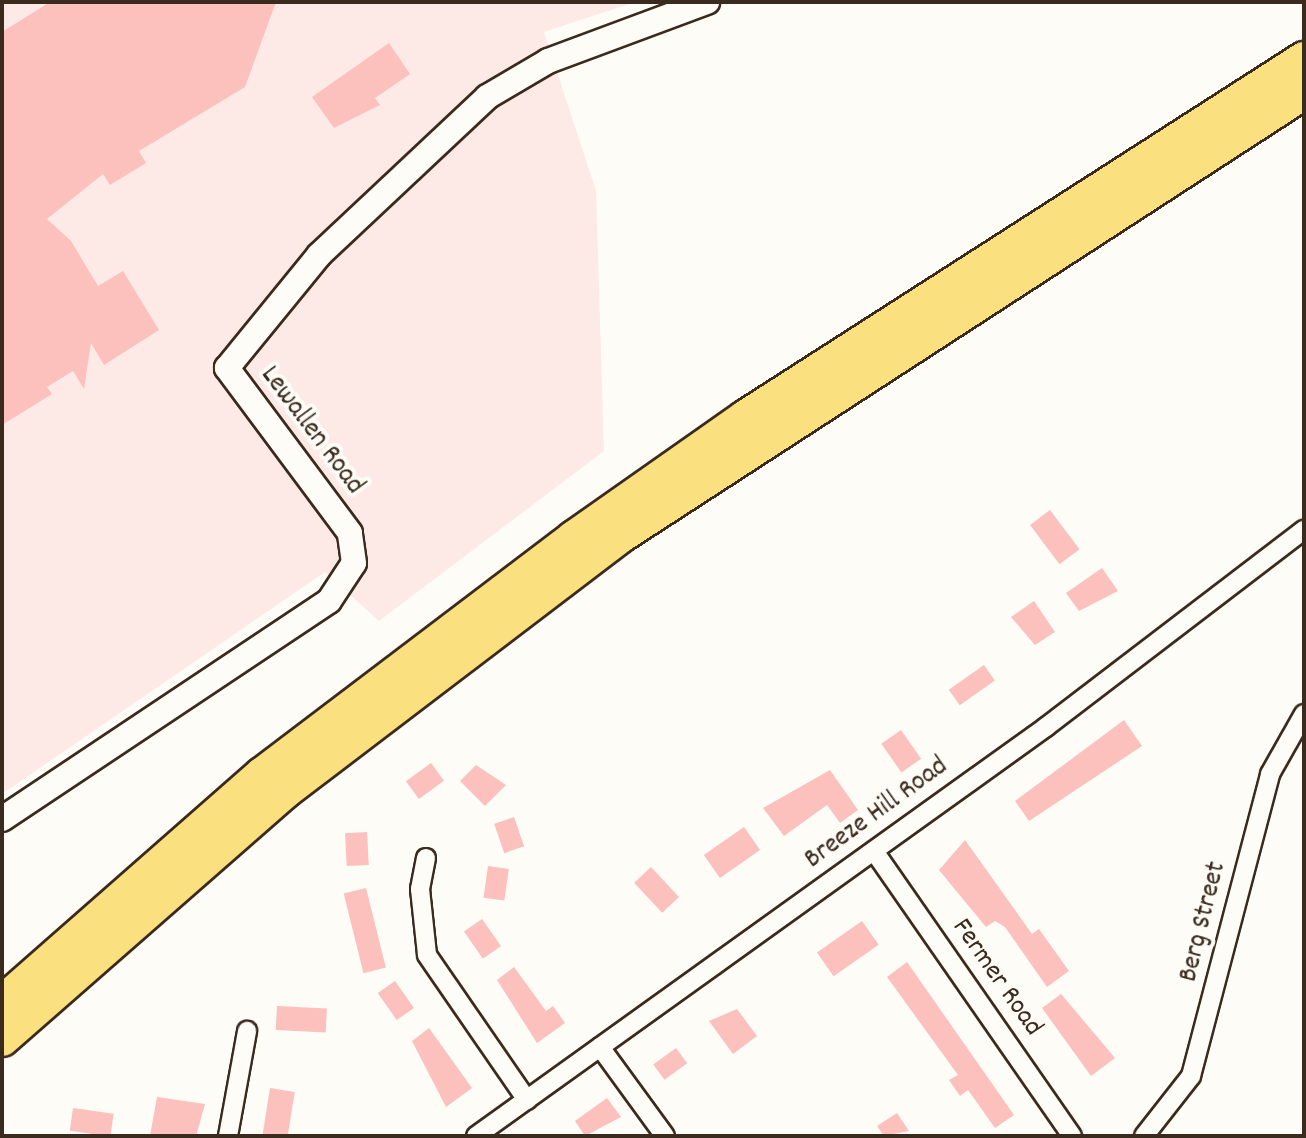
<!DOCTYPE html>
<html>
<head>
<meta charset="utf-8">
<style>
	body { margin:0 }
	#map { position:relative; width:1306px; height:1138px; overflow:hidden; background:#fdfcf7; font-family:Dekko,sans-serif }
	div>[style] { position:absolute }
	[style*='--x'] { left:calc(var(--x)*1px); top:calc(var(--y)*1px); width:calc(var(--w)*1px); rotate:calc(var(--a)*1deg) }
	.built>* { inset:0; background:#fdeae6 }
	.building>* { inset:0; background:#fcc0bd; transform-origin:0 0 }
	.roads { filter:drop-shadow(2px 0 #3b2a1e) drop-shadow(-2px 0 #3b2a1e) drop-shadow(0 2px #3b2a1e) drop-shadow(0 -2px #3b2a1e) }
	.minor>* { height:18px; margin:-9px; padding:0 9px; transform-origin:9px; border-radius:9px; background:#fdfcf7 }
	.tertiary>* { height:24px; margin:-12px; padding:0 12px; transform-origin:12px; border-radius:12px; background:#fdfcf7 }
	.motorway>* { height:34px; margin:-17px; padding:0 17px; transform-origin:17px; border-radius:17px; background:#fbe080 }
	span { translate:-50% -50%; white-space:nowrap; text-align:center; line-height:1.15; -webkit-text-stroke:8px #fdfcf7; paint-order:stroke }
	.street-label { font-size:28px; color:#3b2a1e }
	.frame { position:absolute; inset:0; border:4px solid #3b2a1e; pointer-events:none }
</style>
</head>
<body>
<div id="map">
	<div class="built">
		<i style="clip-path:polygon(2px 2px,635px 2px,544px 32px,596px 191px,604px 451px,379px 621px,325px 572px,2px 794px)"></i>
	</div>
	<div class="building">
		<i style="clip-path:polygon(50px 2px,276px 2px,245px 87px,139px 151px,146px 163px,110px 185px,103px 174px,47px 219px,71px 241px,98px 286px,123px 271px,159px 330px,104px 365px,91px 343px,84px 389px,73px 371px,47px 387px,52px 394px,2px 425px,2px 32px)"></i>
		<i style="clip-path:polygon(389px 43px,410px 74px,375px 98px,380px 105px,334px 128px,312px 97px)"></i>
		<i style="left:1050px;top:510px;width:49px;height:25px;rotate:53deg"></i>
		<i style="clip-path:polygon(1102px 568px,1118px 591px,1079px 611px,1066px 593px)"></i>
		<i style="clip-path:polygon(1034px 601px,1055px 632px,1035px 645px,1011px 617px)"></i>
		<i style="left:984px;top:665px;width:19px;height:43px;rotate:55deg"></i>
		<i style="clip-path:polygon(1124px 720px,1142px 746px,1029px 821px,1015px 801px)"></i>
		<i style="left:901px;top:730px;width:35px;height:24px;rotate:55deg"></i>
		<i style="left:431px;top:763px;width:22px;height:31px;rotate:54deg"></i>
		<i style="clip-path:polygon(476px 765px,506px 785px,485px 806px,460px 781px)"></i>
		<i style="clip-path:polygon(830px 770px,858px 810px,840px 823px,827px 805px,784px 836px,763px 808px)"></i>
		<i style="left:514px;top:817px;width:31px;height:21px;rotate:71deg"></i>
		<i style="left:744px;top:827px;width:28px;height:49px;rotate:55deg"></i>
		<i style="left:367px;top:832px;width:33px;height:22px;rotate:87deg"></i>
		<i style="clip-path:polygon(965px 840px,1032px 934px,1039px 929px,1069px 971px,1047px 987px,1005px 927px,995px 921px,986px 927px,939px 870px)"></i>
		<i style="left:488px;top:866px;width:21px;height:32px;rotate:8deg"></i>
		<i style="left:651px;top:867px;width:41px;height:23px;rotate:47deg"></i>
		<i style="left:366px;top:888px;width:82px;height:23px;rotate:76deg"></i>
		<i style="left:482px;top:919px;width:33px;height:22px;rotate:55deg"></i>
		<i style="left:862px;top:921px;width:29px;height:55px;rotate:55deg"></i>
		<i style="clip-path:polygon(907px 962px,1014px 1115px,995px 1128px,968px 1090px,960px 1096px,949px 1080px,958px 1075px,887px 977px)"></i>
		<i style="clip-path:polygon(514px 967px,546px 1011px,553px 1006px,565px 1023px,537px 1043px,497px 980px)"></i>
		<i style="left:395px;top:981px;width:33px;height:21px;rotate:55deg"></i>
		<i style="clip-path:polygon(1061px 994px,1115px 1058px,1091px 1076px,1042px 1008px)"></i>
		<i style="left:277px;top:1006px;width:50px;height:24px;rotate:3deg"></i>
		<i style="clip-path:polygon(737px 1009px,757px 1036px,733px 1054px,709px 1021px)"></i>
		<i style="clip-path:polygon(429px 1028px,472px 1088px,446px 1107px,412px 1041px)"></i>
		<i style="left:676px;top:1048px;width:19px;height:28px;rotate:54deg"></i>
		<i style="left:270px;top:1088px;width:25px;height:49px;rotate:9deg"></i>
		<i style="clip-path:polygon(157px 1097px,205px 1104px,196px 1136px,150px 1136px)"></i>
		<i style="clip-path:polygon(607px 1098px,621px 1117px,585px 1136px,575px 1121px)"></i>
		<i style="left:73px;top:1108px;width:41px;height:23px;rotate:8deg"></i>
		<i style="clip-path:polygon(897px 1113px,909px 1131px,884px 1136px,877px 1126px)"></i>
	</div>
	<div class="roads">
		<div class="minor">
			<i style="--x:874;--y:851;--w:347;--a:55.2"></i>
			<i style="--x:426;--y:858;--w:32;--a:101"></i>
			<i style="--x:420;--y:889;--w:66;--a:83.9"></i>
			<i style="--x:427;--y:955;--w:176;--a:55.4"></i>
			<i style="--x:600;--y:1047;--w:110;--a:53.9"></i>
			<i style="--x:228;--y:1136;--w:107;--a:-79.7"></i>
			<i style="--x:476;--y:1136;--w:702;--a:-35.66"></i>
			<i style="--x:1046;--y:727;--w:325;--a:-37.4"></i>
			<i style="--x:1144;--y:1136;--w:76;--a:-51.9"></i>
			<i style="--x:1191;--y:1076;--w:312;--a:-75.3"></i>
			<i style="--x:1270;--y:774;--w:69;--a:-60.5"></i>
		</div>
		<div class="tertiary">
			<i style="--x:2;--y:819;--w:393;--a:-33.7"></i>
			<i style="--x:329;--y:601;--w:45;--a:-56.7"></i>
			<i style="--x:354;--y:563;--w:30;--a:-98"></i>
			<i style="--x:350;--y:533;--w:206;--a:-126.7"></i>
			<i style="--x:227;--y:368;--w:146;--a:-50.8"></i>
			<i style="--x:319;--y:255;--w:231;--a:-43.2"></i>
			<i style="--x:487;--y:97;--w:71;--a:-30.5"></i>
			<i style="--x:548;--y:61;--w:170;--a:-20.4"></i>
		</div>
		<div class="motorway">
			<i style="--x:2;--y:1003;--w:347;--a:-41.3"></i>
			<i style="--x:263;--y:774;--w:390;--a:-37.2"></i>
			<i style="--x:574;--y:538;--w:210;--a:-35.1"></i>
			<i style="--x:746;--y:417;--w:663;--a:-32.68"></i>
			<i style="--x:2;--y:1039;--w:375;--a:-41.2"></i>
			<i style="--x:284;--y:792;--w:422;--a:-37.3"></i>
			<i style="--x:620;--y:536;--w:815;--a:-32.99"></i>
		</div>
	</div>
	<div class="street-label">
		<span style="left:311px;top:431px;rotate:53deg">Lewallen Road</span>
		<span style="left:877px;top:814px;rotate:-36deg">Breeze Hill Road</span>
		<span style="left:1204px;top:922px;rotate:-76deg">Berg Street</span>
		<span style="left:996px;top:978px;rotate:55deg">Fermer Road</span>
	</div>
	<div class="frame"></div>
</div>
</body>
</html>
